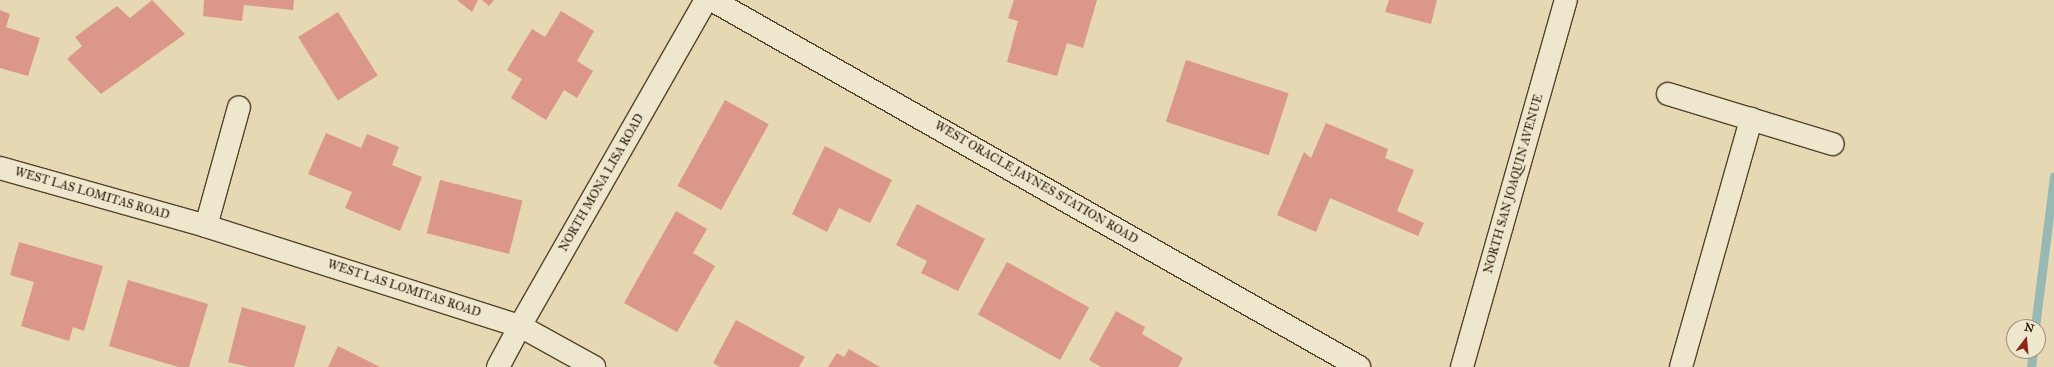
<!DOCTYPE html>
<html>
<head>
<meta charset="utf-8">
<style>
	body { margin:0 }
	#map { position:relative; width:2054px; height:367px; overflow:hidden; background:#e5d8b2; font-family:"IM FELL Great Primer",serif }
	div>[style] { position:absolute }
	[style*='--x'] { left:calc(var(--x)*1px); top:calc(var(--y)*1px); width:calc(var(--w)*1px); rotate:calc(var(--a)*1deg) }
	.stream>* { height:9px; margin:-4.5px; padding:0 4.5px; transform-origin:4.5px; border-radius:4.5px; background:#97b8b3 }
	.building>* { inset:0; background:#db978a; transform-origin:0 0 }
	.roads { filter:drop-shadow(1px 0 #55442d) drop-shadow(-1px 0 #55442d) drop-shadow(0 1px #55442d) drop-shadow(0 -1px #55442d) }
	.street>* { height:22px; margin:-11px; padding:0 11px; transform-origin:11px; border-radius:11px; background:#eee6cd }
	.secondary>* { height:22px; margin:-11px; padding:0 11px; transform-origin:11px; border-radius:11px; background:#eee6cd }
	span { translate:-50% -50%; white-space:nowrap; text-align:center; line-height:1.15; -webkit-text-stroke:3px #eee6cd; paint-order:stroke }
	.street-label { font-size:12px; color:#251201 }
	.north { position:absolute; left:2006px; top:319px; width:40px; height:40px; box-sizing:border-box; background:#eee6cd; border:1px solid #9e917b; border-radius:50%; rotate:16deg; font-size:11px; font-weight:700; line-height:16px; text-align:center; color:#251201 }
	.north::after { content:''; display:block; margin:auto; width:14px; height:18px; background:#8f2418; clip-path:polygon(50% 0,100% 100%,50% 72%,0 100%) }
</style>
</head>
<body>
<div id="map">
	<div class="stream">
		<i style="--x:2035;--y:327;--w:152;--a:-82.8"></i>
		<i style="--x:2031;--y:367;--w:16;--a:-83"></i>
	</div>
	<div class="building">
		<i style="clip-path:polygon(152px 0,185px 34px,101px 94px,67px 59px,82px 46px,75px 37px,117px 6px,130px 18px)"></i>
		<i style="clip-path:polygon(204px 0,294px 0,293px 10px,244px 5px,242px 21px,203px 16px)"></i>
		<i style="clip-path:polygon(457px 0,478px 0,472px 12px)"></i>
		<i style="clip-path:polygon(482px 0,494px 0,489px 6px)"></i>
		<i style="clip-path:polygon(1014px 0,1097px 0,1083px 48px,1067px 43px,1057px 76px,1007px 62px,1018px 21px,1008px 18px)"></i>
		<i style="clip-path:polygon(1389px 0,1437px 0,1431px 24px,1385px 12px)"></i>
		<i style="clip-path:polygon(0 10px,10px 14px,6px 27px,40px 38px,28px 76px,0 68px)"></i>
		<i style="clip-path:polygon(561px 11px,594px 31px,577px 61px,593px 71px,577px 98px,564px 90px,546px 120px,511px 98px,522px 79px,507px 70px,532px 29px,545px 37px)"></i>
		<i style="left:338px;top:12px;width:75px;height:47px;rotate:58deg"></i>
		<i style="left:1186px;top:60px;width:108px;height:65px;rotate:18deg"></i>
		<i style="left:725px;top:100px;width:50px;height:98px;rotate:29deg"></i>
		<i style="clip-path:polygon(1326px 123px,1388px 149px,1385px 158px,1414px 170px,1397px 211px,1424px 223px,1418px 236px,1330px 198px,1316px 232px,1277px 215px,1304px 152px,1311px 158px)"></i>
		<i style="clip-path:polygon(326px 133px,361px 148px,367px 134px,399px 147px,392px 165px,422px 177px,400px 231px,345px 208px,352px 192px,308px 174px)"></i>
		<i style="clip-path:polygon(825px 146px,892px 180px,870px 223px,839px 208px,827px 232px,792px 214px)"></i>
		<i style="left:440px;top:180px;width:85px;height:55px;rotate:14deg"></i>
		<i style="clip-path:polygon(917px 204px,985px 239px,958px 291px,921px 273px,927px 261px,896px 245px)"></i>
		<i style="clip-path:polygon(676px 211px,707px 229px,693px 253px,715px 266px,677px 332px,624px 303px)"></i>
		<i style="clip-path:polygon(19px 242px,103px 266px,84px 331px,73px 327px,69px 341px,21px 326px,34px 282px,10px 275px)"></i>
		<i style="left:1007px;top:262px;width:94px;height:60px;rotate:29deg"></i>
		<i style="clip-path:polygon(128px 280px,208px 304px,189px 367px,178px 367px,109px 346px)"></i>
		<i style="clip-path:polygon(242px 307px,306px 326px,294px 367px,249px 367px,228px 362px)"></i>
		<i style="clip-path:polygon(1116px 311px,1145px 327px,1142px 334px,1183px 358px,1178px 367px,1101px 367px,1089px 360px)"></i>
		<i style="clip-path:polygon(736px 320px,805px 357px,799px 367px,720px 367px,713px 363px)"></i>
		<i style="clip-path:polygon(338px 346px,380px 367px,328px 367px)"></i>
		<i style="clip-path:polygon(849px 349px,880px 367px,828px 367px,837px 353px,844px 357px)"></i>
	</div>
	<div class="roads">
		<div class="street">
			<i style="--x:712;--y:0;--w:744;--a:29.56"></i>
			<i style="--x:1668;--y:94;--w:172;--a:16.9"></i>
			<i style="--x:0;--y:168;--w:214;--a:15.7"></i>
			<i style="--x:206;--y:226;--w:330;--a:17.7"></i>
			<i style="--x:520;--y:326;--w:85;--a:29"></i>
			<i style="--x:206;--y:226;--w:123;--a:-74.5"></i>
			<i style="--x:498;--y:367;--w:47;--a:-61.8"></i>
			<i style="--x:520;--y:326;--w:375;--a:-60.3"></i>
			<i style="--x:1681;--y:367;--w:258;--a:-74.2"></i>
		</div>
		<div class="secondary">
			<i style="--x:1462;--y:367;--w:381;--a:-74.2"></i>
		</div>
	</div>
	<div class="street-label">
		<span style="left:602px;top:183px;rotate:-60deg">NORTH MONA LISA ROAD</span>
		<span style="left:1036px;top:183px;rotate:30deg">WEST ORACLE JAYNES STATION ROAD</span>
		<span style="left:1514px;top:184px;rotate:-74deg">NORTH SAN JOAQUIN AVENUE</span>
		<span style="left:92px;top:194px;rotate:16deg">WEST LAS LOMITAS ROAD</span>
		<span style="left:404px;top:289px;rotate:18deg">WEST LAS LOMITAS ROAD</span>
	</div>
	<div class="north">N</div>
</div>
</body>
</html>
